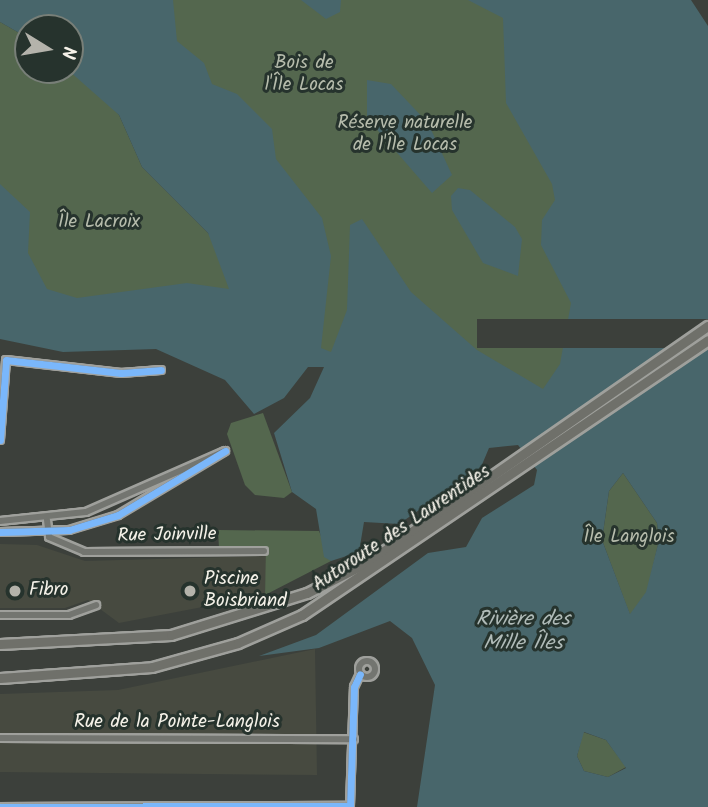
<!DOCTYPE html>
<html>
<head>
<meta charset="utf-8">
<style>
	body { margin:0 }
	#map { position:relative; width:708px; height:807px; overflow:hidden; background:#3c403b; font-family:Kalam,sans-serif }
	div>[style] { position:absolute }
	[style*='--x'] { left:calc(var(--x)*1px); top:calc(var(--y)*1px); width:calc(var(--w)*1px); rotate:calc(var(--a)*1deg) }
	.built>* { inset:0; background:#474a40 }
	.green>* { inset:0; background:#54674e }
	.water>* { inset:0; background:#48666b }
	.pier>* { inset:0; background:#3c403b; transform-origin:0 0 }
	.roads { filter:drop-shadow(2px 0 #9fa09c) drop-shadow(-2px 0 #9fa09c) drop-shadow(0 2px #9fa09c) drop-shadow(0 -2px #9fa09c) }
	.minor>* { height:6px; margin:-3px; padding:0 3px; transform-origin:3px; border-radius:3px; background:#737570 }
	.minor>.ring { margin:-3px; padding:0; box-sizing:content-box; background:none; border:6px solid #737570; border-radius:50% }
	.highway>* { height:9px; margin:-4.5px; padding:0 4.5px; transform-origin:4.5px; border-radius:4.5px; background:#6f706a }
	.cycleway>* { height:7px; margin:-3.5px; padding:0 3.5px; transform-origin:3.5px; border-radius:3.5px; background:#7ab7fb }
	.dots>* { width:19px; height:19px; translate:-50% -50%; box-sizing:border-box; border:4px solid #26332d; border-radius:50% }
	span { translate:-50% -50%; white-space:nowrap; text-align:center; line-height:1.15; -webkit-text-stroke:6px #26332d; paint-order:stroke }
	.park-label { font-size:19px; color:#b6bcac }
	.street-label { font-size:19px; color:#f4f1e8 }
	.poi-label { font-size:19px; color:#f4f1e8 }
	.left { translate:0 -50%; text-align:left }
	.water-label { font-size:21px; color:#b0bbb8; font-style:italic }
	.north { position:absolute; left:14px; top:14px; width:70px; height:70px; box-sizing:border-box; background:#26332d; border:2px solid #787f78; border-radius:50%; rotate:101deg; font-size:19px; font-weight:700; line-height:28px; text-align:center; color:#f4f1e8 }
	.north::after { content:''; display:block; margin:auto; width:24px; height:32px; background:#b4b3ab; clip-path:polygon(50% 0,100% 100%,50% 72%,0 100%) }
</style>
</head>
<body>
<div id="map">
	<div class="built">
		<i style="clip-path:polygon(0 544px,37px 545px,85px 561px,267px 556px,265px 595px,119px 623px,88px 600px,65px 608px,0 608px)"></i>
		<i style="clip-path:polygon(315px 649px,317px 775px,0 772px,0 694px,118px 690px)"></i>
	</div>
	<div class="green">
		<i style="clip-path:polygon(157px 0,536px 0,571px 188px,598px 395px,340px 370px,300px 351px)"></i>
		<i style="clip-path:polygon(0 22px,28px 38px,28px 70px,68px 70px,95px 88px,119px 115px,142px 167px,208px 233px,250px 294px,105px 308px,39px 292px,0 231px)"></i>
		<i style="clip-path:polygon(263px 413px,292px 492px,284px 498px,255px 495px,245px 485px,227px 434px,231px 423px)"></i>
		<i style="clip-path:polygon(623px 473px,657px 523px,659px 540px,647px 592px,630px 615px,602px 540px,609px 491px)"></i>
		<i style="clip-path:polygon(218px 530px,319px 531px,331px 561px,265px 595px,266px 547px,219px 548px)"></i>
		<i style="clip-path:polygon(583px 732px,606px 740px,626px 767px,608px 777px,584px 771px,577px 756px)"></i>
	</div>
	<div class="water">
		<i style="clip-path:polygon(evenodd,0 0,173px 0,177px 41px,204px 63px,212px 84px,237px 94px,272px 129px,276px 159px,322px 218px,331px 256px,321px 348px,331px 352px,347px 310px,350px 225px,362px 219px,411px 292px,477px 350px,543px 389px,560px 364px,571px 303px,541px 245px,542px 220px,555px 200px,552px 184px,506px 103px,503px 18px,468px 0,691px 0,708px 26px,708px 807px,417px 807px,435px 685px,412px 638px,390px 621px,319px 648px,259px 656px,316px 635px,428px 553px,466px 547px,482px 518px,534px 485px,537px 470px,518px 445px,489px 448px,481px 467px,399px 524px,364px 522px,359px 552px,331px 561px,324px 557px,316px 509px,292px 492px,274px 433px,310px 398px,324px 367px,308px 367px,284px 398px,254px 414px,225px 380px,156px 349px,63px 352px,0 339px,0 184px,30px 212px,28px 253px,47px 289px,77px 298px,187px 283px,229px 289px,208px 233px,142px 167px,119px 115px,68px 70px,70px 28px,28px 28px,28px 38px,0 22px,0 0,623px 473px,657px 523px,659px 540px,646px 592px,630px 614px,602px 540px,609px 491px,623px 473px,0 0,584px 732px,606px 740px,626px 768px,608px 777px,584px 771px,577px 756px,584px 732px)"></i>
		<i style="clip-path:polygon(301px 0,341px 0,340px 12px,326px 19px)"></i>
		<i style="clip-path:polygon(367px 80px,391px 84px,428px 123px,452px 175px,432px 193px,367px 118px)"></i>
		<i style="clip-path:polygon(458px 188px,470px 190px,515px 227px,522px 239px,518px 276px,483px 263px,452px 210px,451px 196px)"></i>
	</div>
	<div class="pier">
		<i style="left:708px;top:319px;width:29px;height:231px;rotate:90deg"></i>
	</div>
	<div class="roads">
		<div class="minor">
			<i style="--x:0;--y:440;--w:80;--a:-85.7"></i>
			<i style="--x:6;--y:360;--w:116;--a:6.4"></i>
			<i style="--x:121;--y:373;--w:40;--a:-4.3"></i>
			<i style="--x:47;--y:520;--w:17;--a:83"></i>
			<i style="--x:49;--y:537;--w:38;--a:23"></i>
			<i style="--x:84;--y:552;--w:180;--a:-0.3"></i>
			<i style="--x:0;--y:521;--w:86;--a:-6"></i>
			<i style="--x:86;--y:512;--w:150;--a:-23.7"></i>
			<i style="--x:0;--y:532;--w:69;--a:-1.7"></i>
			<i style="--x:69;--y:530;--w:51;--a:-17"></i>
			<i style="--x:118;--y:515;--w:125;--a:-30.9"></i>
			<i style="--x:0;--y:615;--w:69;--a:0"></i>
			<i style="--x:69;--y:615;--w:29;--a:-20"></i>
			<i class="ring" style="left:359px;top:661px;width:10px;height:10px"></i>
			<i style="--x:0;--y:738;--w:354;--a:0.2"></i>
			<i style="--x:0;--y:807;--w:350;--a:-0.2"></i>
			<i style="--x:350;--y:806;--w:119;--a:-88.1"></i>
			<i style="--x:354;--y:687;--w:14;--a:-65"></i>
		</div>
		<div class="highway">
			<i style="--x:0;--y:644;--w:171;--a:-3"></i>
			<i style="--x:171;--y:635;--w:142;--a:-17.2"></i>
			<i style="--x:307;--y:593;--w:68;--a:-26.9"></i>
			<i style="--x:368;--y:562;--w:414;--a:-34.8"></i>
			<i style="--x:0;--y:678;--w:152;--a:-4.1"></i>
			<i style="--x:152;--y:667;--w:89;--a:-15.6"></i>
			<i style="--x:238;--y:643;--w:70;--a:-23.6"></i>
			<i style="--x:302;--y:615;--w:490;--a:-34.1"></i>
		</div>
	</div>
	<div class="cycleway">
		<i style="--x:0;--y:440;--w:80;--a:-85.7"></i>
		<i style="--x:6;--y:360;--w:116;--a:6.4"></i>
		<i style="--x:121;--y:373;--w:40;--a:-4.3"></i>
		<i style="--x:0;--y:532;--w:69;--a:-1.7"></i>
		<i style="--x:69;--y:530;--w:51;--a:-17"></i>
		<i style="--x:118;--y:515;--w:125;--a:-30.9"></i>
		<i style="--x:0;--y:807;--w:350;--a:-0.2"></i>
		<i style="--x:350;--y:806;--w:119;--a:-88.1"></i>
		<i style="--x:354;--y:687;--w:14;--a:-65"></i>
	</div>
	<div class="dots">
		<i style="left:15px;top:591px;background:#b4b3ab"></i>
		<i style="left:190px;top:591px;background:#b4b3ab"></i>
	</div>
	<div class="park-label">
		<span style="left:304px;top:75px">Bois de<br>l'Île Locas</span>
		<span style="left:405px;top:135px">Réserve naturelle<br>de l'Île Locas</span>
		<span style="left:99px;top:223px">Île Lacroix</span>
		<span style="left:629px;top:538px">Île Langlois</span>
	</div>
	<div class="street-label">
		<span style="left:402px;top:529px;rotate:-34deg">Autoroute des Laurentides</span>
		<span style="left:167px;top:536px;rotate:-1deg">Rue Joinville</span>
		<span style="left:177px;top:723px">Rue de la Pointe-Langlois</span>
	</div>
	<div class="poi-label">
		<span class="left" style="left:204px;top:591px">Piscine<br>Boisbriand</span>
		<span class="left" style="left:29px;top:591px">Fibro</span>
	</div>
	<div class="water-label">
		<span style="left:523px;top:632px">Rivière des<br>Mille Îles</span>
	</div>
	<div class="north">N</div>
</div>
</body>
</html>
